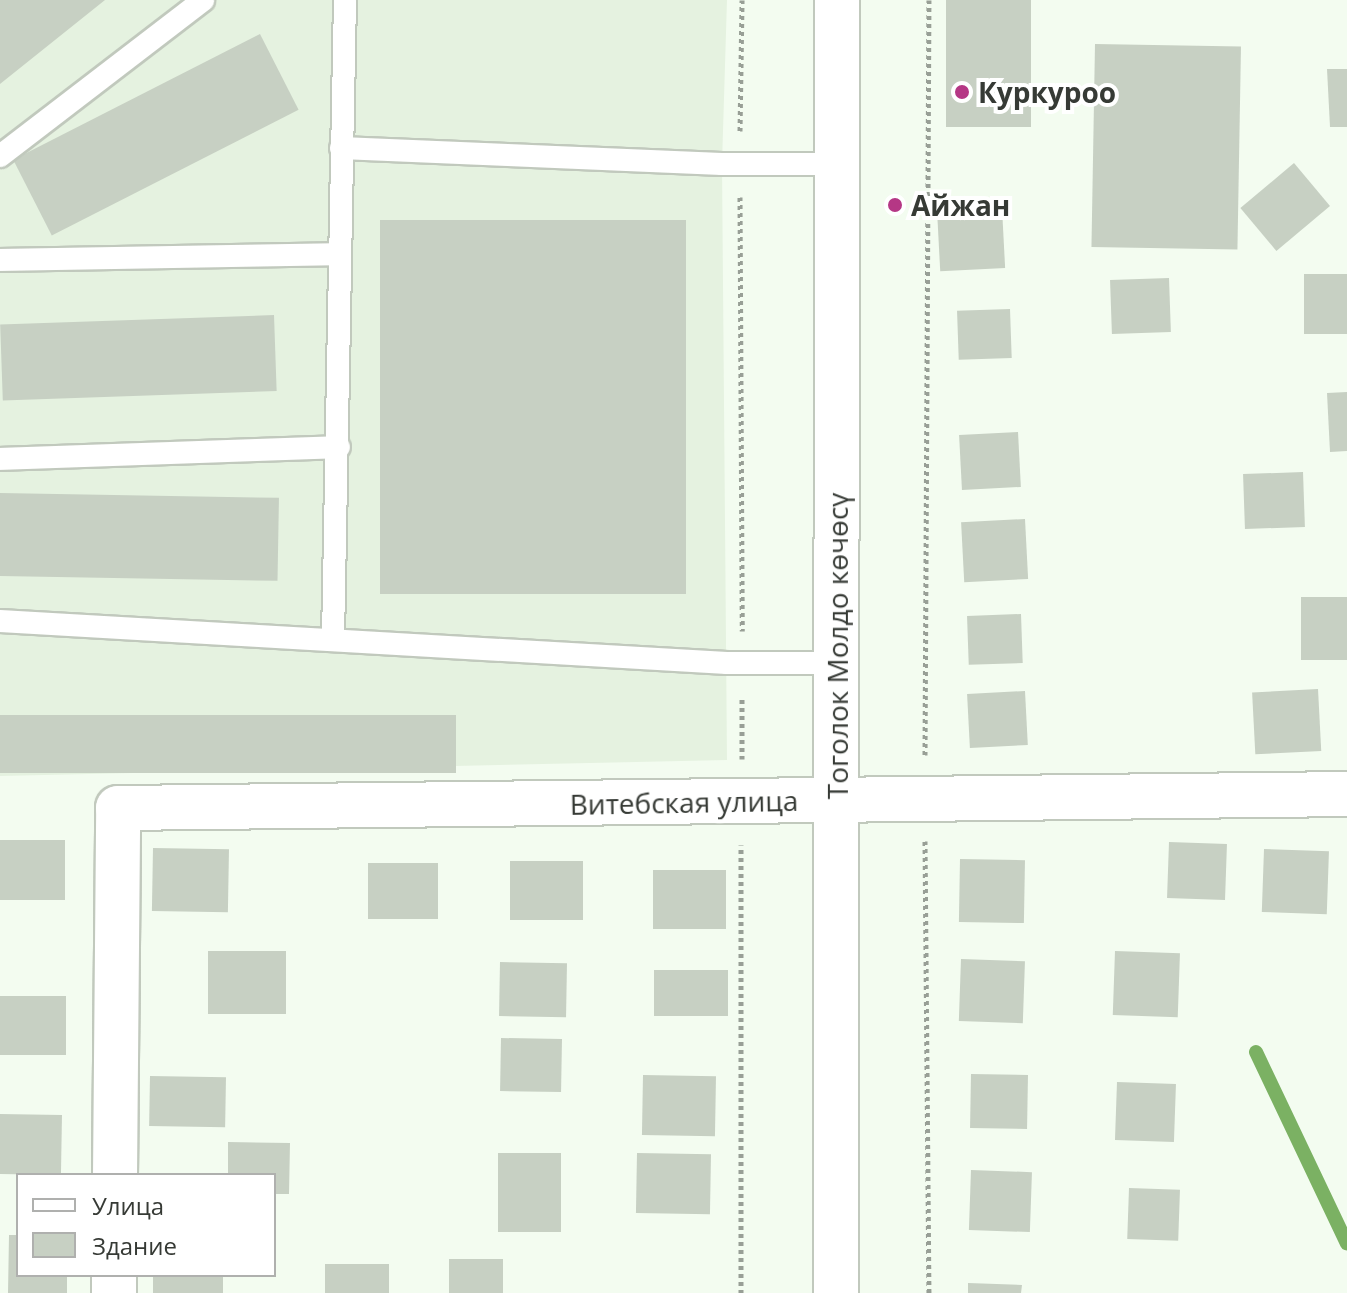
<!DOCTYPE html>
<html>
<head>
<meta charset="utf-8">
<style>
	body { margin:0 }
	#map { position:relative; width:1347px; height:1293px; overflow:hidden; background:#f3fcf0; font-family:"Open Sans",sans-serif }
	div>[style] { position:absolute }
	[style*='--x'] { left:calc(var(--x)*1px); top:calc(var(--y)*1px); width:calc(var(--w)*1px); rotate:calc(var(--a)*1deg) }
	.built>* { inset:0; background:#e5f2e0 }
	.stream>* { height:14px; margin:-7px; padding:0 7px; transform-origin:7px; border-radius:7px; background:#7bb163 }
	.building>* { inset:0; background:#c7d0c3; transform-origin:0 0 }
	.path>* { height:5px; margin-top:-2.5px; transform-origin:0; background:repeating-linear-gradient(90deg,#989f96 0 4px,transparent 0 8px) }
	.roads { filter:drop-shadow(2px 0 #c1c9bd) drop-shadow(-2px 0 #c1c9bd) drop-shadow(0 2px #c1c9bd) drop-shadow(0 -2px #c1c9bd) }
	.lane>* { height:22px; margin:-11px; padding:0 11px; transform-origin:11px; border-radius:11px; background:#fff }
	.street>* { height:44px; margin:-22px; padding:0 22px; transform-origin:22px; border-radius:22px; background:#fff }
	.secondary>* { height:44px; margin:-22px; padding:0 22px; transform-origin:22px; border-radius:22px; background:#fff }
	.dots>* { width:22px; height:22px; translate:-50% -50%; box-sizing:border-box; border:4px solid #fff; border-radius:50% }
	span { translate:-50% -50%; white-space:nowrap; text-align:center; line-height:1.15; -webkit-text-stroke:8px #fff; paint-order:stroke }
	.poi-label { font-size:28px; color:#363a35; font-weight:700 }
	.left { translate:0 -50%; text-align:left }
	.street-label { font-size:28px; color:#363a35 }
	.legend { position:absolute; left:16px; top:1173px; width:260px; height:104px; box-sizing:border-box; background:#fff; border:2px solid #afb0ae; margin:0; padding:10px 14px; list-style:none; font-size:24px; color:#363a35 }
	.legend li { display:flex; align-items:center; gap:16px; height:40px }
	.legend b { width:40px; border:2px solid #afb0ae }
</style>
</head>
<body>
<div id="map">
	<div class="built">
		<i style="clip-path:polygon(0 0,727px 0,722px 164px,727px 760px,0 776px)"></i>
	</div>
	<div class="stream">
		<i style="--x:1256;--y:1052;--w:212;--a:64.6"></i>
	</div>
	<div class="building">
		<i style="clip-path:polygon(0 0,105px 0,0 84px)"></i>
		<i style="left:946px;top:0;width:85px;height:127px"></i>
		<i style="left:260px;top:34px;width:85px;height:277px;rotate:63deg"></i>
		<i style="left:1095px;top:44px;width:146px;height:203px;rotate:1deg"></i>
		<i style="clip-path:polygon(1327px 69px,1347px 69px,1347px 127px,1330px 127px)"></i>
		<i style="left:1294px;top:163px;width:56px;height:70px;rotate:50deg"></i>
		<i style="left:1002px;top:208px;width:60px;height:65px;rotate:87deg"></i>
		<i style="left:380px;top:220px;width:306px;height:374px"></i>
		<i style="left:1347px;top:274px;width:60px;height:43px;rotate:90deg"></i>
		<i style="left:1169px;top:278px;width:54px;height:59px;rotate:88deg"></i>
		<i style="left:1010px;top:309px;width:49px;height:53px;rotate:88deg"></i>
		<i style="left:274px;top:315px;width:76px;height:274px;rotate:88deg"></i>
		<i style="clip-path:polygon(1347px 392px,1347px 451px,1330px 452px,1327px 393px)"></i>
		<i style="left:1018px;top:432px;width:55px;height:59px;rotate:87deg"></i>
		<i style="left:1303px;top:472px;width:55px;height:60px;rotate:88deg"></i>
		<i style="left:0;top:493px;width:279px;height:83px;rotate:1deg"></i>
		<i style="left:1025px;top:519px;width:60px;height:64px;rotate:87deg"></i>
		<i style="left:1347px;top:597px;width:63px;height:46px;rotate:90deg"></i>
		<i style="left:1021px;top:614px;width:49px;height:54px;rotate:88deg"></i>
		<i style="left:1318px;top:689px;width:62px;height:66px;rotate:87deg"></i>
		<i style="left:1025px;top:691px;width:54px;height:58px;rotate:87deg"></i>
		<i style="left:456px;top:715px;width:58px;height:456px;rotate:90deg"></i>
		<i style="left:0;top:840px;width:65px;height:60px"></i>
		<i style="left:1169px;top:842px;width:58px;height:56px;rotate:2deg"></i>
		<i style="left:153px;top:848px;width:76px;height:63px;rotate:1deg"></i>
		<i style="left:1264px;top:849px;width:65px;height:63px;rotate:2deg"></i>
		<i style="left:960px;top:859px;width:65px;height:63px;rotate:1deg"></i>
		<i style="left:510px;top:861px;width:73px;height:59px"></i>
		<i style="left:368px;top:863px;width:70px;height:56px"></i>
		<i style="left:653px;top:870px;width:73px;height:59px"></i>
		<i style="left:208px;top:951px;width:78px;height:63px"></i>
		<i style="left:1115px;top:951px;width:65px;height:64px;rotate:2deg"></i>
		<i style="left:961px;top:959px;width:64px;height:62px;rotate:2deg"></i>
		<i style="left:500px;top:962px;width:67px;height:54px;rotate:1deg"></i>
		<i style="left:654px;top:970px;width:74px;height:46px"></i>
		<i style="left:0;top:996px;width:66px;height:59px"></i>
		<i style="left:501px;top:1038px;width:61px;height:53px;rotate:1deg"></i>
		<i style="left:971px;top:1074px;width:57px;height:54px;rotate:1deg"></i>
		<i style="left:643px;top:1075px;width:73px;height:60px;rotate:1deg"></i>
		<i style="left:150px;top:1076px;width:76px;height:50px;rotate:1deg"></i>
		<i style="left:1117px;top:1082px;width:59px;height:58px;rotate:2deg"></i>
		<i style="left:0;top:1114px;width:62px;height:60px;rotate:1deg"></i>
		<i style="clip-path:polygon(228px 1142px,290px 1143px,289px 1194px,274px 1194px,274px 1175px,228px 1175px)"></i>
		<i style="left:498px;top:1153px;width:63px;height:79px"></i>
		<i style="left:637px;top:1153px;width:74px;height:60px;rotate:1deg"></i>
		<i style="left:971px;top:1170px;width:61px;height:60px;rotate:2deg"></i>
		<i style="left:1129px;top:1188px;width:51px;height:51px;rotate:2deg"></i>
		<i style="clip-path:polygon(9px 1235px,18px 1235px,18px 1275px,67px 1275px,67px 1293px,8px 1293px)"></i>
		<i style="left:449px;top:1259px;width:54px;height:34px"></i>
		<i style="left:325px;top:1264px;width:64px;height:29px"></i>
		<i style="left:153px;top:1275px;width:70px;height:18px"></i>
		<i style="clip-path:polygon(968px 1283px,1022px 1285px,1021px 1293px,968px 1293px)"></i>
	</div>
	<div class="path">
		<i style="--x:740;--y:131;--w:131;--a:-89.1"></i>
		<i style="--x:740;--y:197;--w:434;--a:89.7"></i>
		<i style="--x:925;--y:755;--w:755;--a:-89.7"></i>
		<i style="--x:742;--y:759;--w:62;--a:-90"></i>
		<i style="--x:925;--y:841;--w:452;--a:89.5"></i>
		<i style="--x:741;--y:1293;--w:448;--a:-90"></i>
	</div>
	<div class="roads">
		<div class="lane">
			<i style="--x:341;--y:148;--w:381;--a:2.4"></i>
			<i style="--x:722;--y:164;--w:116;--a:0"></i>
			<i style="--x:0;--y:156;--w:256;--a:-37.5"></i>
			<i style="--x:0;--y:260;--w:337;--a:-1"></i>
			<i style="--x:0;--y:459;--w:339;--a:-2"></i>
			<i style="--x:0;--y:621;--w:728;--a:3.31"></i>
			<i style="--x:727;--y:663;--w:109;--a:0"></i>
			<i style="--x:333;--y:640;--w:640;--a:-88.93"></i>
		</div>
		<div class="street">
			<i style="--x:115;--y:1175;--w:367;--a:-89.5"></i>
			<i style="--x:118;--y:808;--w:1229;--a:-0.65"></i>
			<i style="--x:114;--y:1293;--w:18;--a:-90"></i>
		</div>
		<div class="secondary">
			<i style="--x:836;--y:1293;--w:1293;--a:-89.96"></i>
		</div>
	</div>
	<div class="dots">
		<i style="left:962px;top:92px;background:#b53785"></i>
		<i style="left:895px;top:205px;background:#b53785"></i>
	</div>
	<div class="poi-label">
		<span class="left" style="left:978px;top:92px">Куркуроо</span>
		<span class="left" style="left:911px;top:205px">Айжан</span>
	</div>
	<div class="street-label">
		<span style="left:837px;top:646px;rotate:-90deg">Тоголок Молдо көчөсү</span>
		<span style="left:684px;top:802px;rotate:-1deg">Витебская улица</span>
	</div>
	<ul class="legend">
	<li><b style="height:10px;background:#fff"></b>Улица</li>
	<li><b style="height:22px;background:#c7d0c3"></b>Здание</li>
	</ul>
</div>
</body>
</html>
